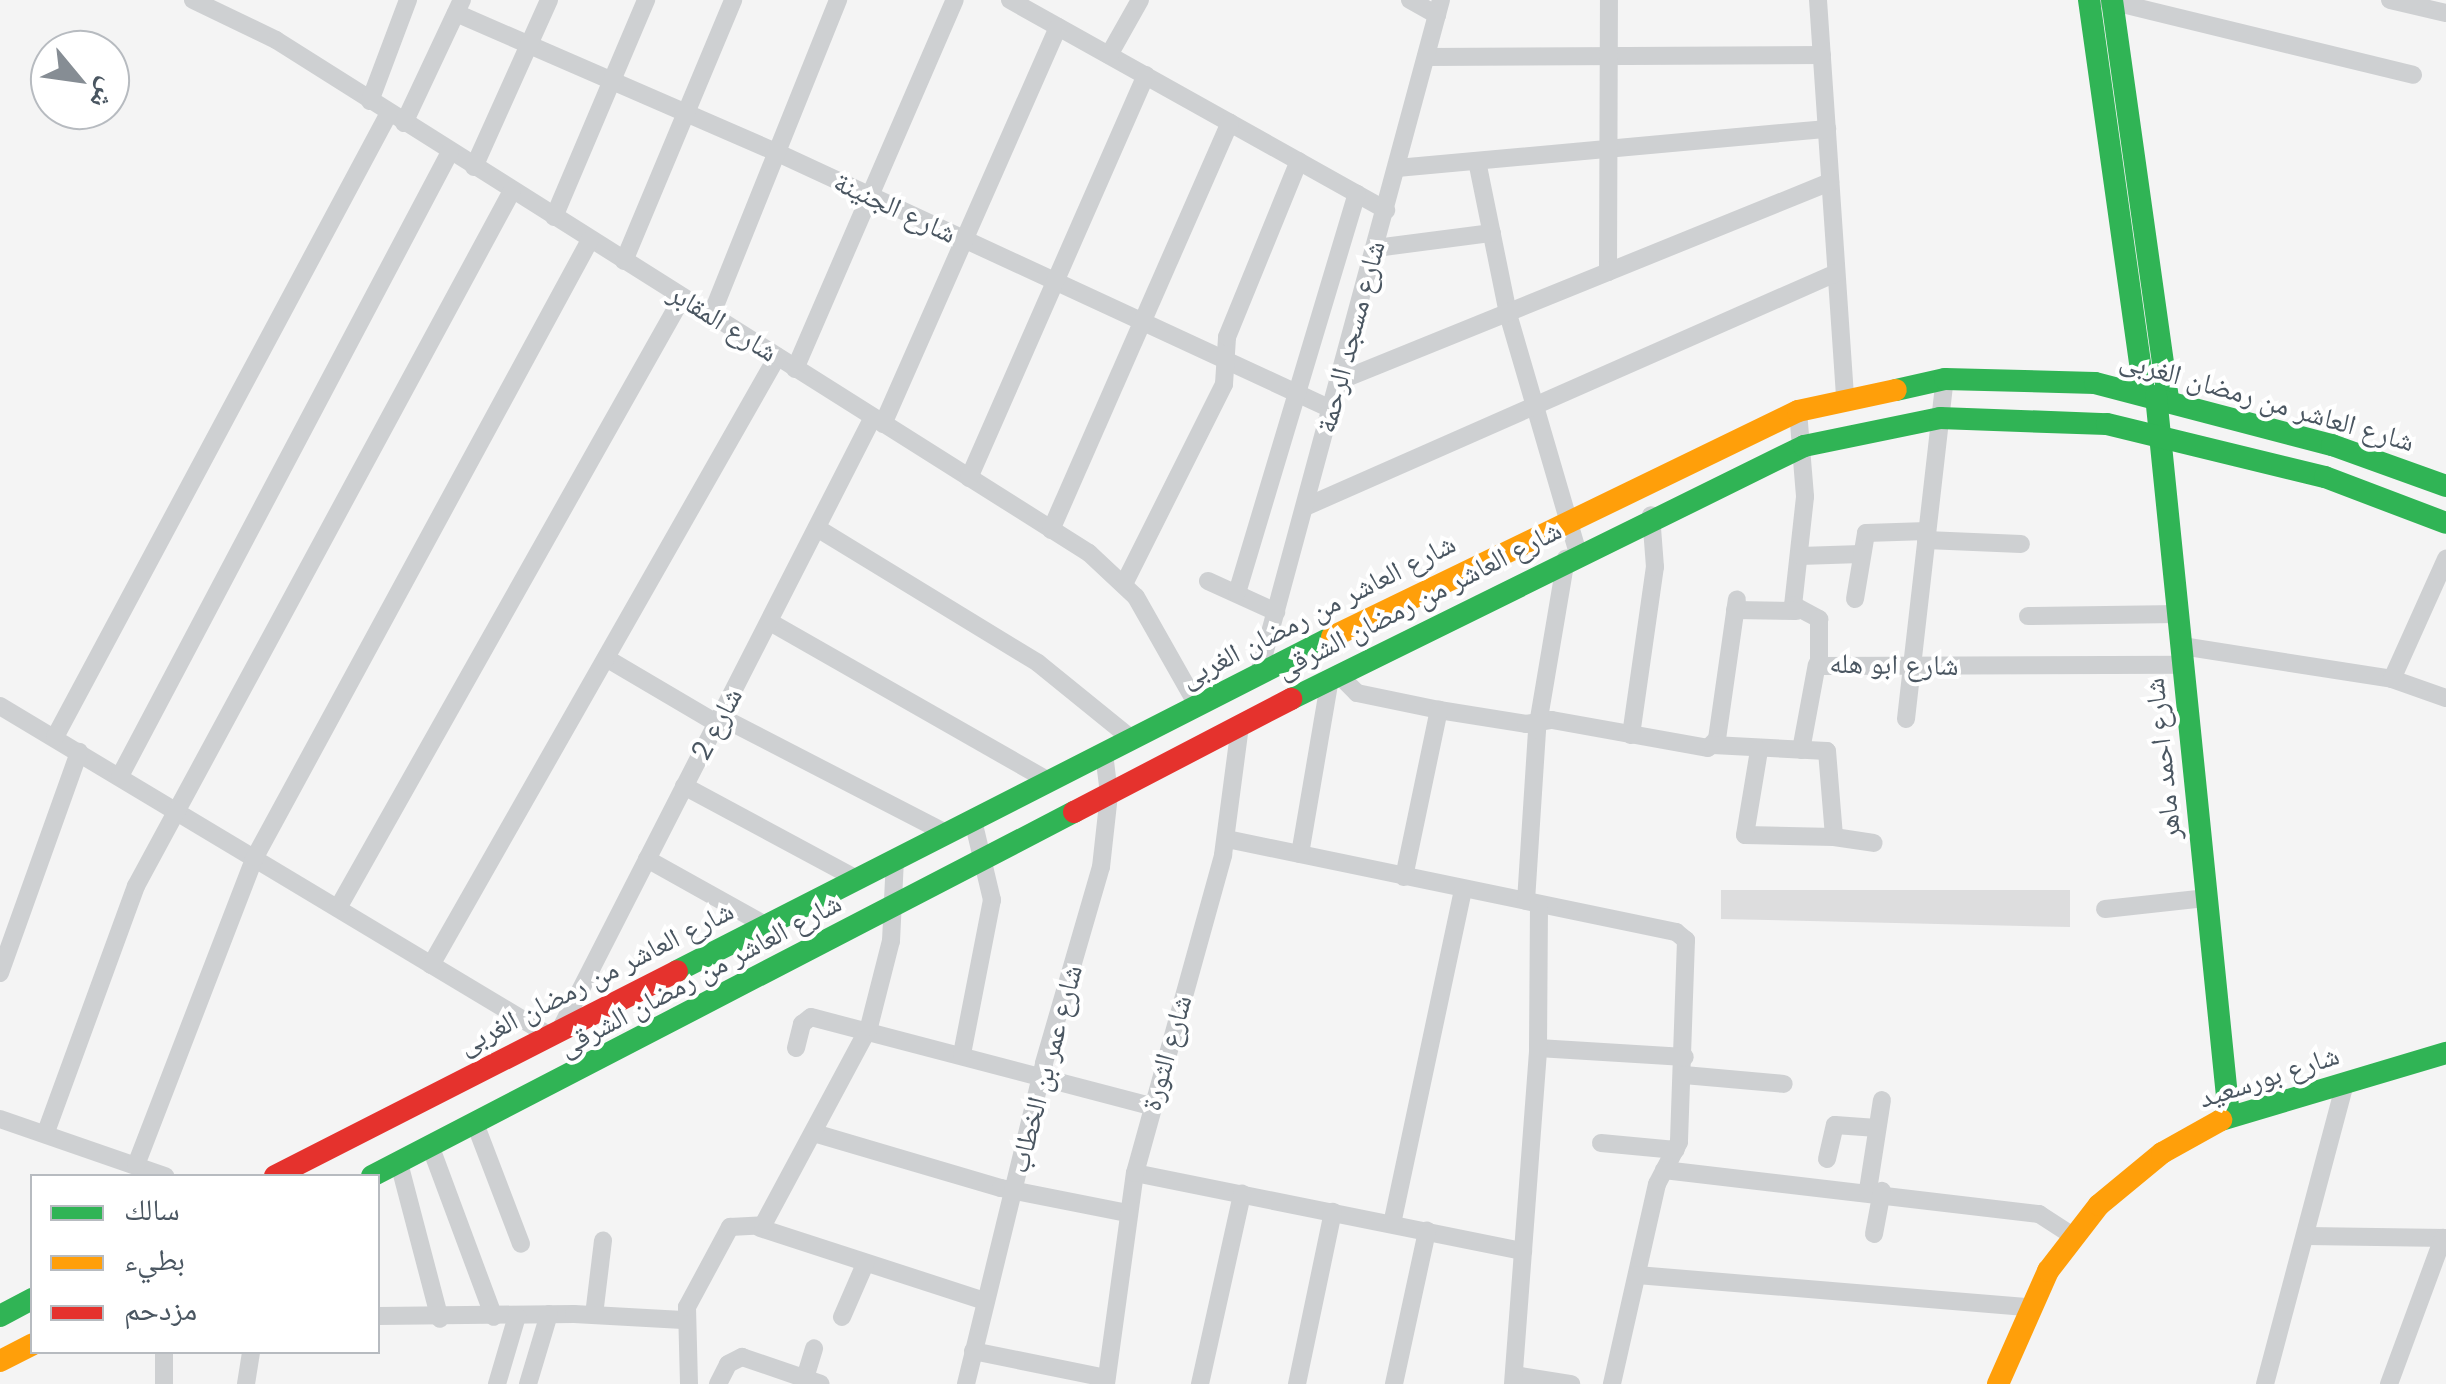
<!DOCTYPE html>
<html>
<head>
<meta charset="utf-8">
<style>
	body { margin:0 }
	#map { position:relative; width:2446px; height:1384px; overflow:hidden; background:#f4f4f4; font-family:"DM Sans","Noto Naskh Arabic",sans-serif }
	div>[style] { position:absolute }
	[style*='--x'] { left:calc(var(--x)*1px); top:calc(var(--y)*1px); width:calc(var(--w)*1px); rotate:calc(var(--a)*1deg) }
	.building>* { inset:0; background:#ddddde }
	.street>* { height:18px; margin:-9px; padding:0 9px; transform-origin:9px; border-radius:9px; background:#ced0d2 }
	.fast>* { height:22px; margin:-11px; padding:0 11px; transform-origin:11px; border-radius:11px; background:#30b455 }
	.slow>* { height:22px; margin:-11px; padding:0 11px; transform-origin:11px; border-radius:11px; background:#ff9f0a }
	.jam>* { height:22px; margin:-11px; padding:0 11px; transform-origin:11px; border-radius:11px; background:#e5322d }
	span { translate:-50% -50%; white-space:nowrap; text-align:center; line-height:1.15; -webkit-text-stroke:8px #fff; paint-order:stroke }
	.street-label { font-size:28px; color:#4a5661 }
	.legend { position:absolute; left:30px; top:1174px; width:350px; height:180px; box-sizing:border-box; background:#fff; border:2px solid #b7bbc0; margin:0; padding:12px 18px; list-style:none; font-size:30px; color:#4a5661 }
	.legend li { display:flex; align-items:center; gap:20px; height:50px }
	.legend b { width:50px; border:2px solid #b7bbc0 }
	.north { position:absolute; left:30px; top:30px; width:100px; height:100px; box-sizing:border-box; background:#fff; border:2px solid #b7bbc0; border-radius:50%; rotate:119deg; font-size:28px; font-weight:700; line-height:40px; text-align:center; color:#4a5661 }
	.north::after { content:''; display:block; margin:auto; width:35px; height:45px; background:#868d94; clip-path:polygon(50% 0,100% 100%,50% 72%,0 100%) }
</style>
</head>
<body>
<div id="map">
	<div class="building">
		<i style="clip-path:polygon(1721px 890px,2070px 890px,2070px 927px,1721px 919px)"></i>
	</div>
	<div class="street">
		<i style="--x:193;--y:0;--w:92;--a:25.7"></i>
		<i style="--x:276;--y:40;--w:961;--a:32.25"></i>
		<i style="--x:1089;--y:553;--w:64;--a:43.1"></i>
		<i style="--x:1136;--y:597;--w:124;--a:60.5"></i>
		<i style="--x:1010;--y:0;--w:431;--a:29.2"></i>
		<i style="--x:1410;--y:0;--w:31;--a:29"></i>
		<i style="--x:1818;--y:0;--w:398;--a:86.1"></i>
		<i style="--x:2106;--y:0;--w:316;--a:13.7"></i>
		<i style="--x:2390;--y:0;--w:57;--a:13.1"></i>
		<i style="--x:456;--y:13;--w:351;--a:23.5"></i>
		<i style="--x:778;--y:153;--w:609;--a:24.84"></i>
		<i style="--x:1109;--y:55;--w:63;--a:-60.6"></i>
		<i style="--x:1426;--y:57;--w:396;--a:-0.3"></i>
		<i style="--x:370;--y:101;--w:108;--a:-69.4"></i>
		<i style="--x:404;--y:123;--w:136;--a:-64.8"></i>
		<i style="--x:1477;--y:161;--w:156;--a:78.5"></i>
		<i style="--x:1508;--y:314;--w:249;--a:73.7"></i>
		<i style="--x:474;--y:167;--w:183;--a:-65.8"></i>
		<i style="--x:1397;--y:168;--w:432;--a:-5.2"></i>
		<i style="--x:554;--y:217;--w:236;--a:-67"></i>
		<i style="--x:1376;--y:248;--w:117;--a:-7.4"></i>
		<i style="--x:624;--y:261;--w:283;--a:-67.3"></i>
		<i style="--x:1608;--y:272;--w:272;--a:-89.8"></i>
		<i style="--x:711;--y:316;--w:341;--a:-68.1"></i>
		<i style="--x:795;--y:369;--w:402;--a:-66.6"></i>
		<i style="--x:1339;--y:381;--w:530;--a:-22.06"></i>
		<i style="--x:1798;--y:411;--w:86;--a:85.3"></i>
		<i style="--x:1805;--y:497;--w:109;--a:96.3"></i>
		<i style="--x:1793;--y:605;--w:30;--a:28"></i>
		<i style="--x:1819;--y:619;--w:47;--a:90"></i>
		<i style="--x:1819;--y:666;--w:365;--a:-0.2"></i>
		<i style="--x:883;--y:424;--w:434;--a:-66.2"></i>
		<i style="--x:969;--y:478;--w:440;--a:-66.3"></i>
		<i style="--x:1305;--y:507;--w:580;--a:-23.78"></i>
		<i style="--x:817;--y:528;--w:259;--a:31.4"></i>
		<i style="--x:1038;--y:663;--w:121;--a:39"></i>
		<i style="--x:1051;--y:530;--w:445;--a:-66.3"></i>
		<i style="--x:1926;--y:540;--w:95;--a:2.4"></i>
		<i style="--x:1800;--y:556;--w:61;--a:-1.9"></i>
		<i style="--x:1208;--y:581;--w:75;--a:24.5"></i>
		<i style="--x:1125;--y:582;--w:221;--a:-63.4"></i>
		<i style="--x:1224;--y:384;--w:47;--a:-86.3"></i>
		<i style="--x:1227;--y:337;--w:190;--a:-67.8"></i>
		<i style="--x:1237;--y:593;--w:417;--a:-73.3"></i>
		<i style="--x:1855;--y:599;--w:67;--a:-80.5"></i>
		<i style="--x:1866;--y:533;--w:61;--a:-1.9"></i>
		<i style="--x:1735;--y:610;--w:61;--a:0.9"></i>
		<i style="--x:2028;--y:616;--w:151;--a:-0.8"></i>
		<i style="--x:770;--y:622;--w:321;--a:29.7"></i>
		<i style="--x:2182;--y:646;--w:213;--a:8.9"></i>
		<i style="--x:2392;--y:679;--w:57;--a:19.4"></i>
		<i style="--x:606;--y:658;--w:130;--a:30.5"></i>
		<i style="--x:1259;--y:673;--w:697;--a:-74.87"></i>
		<i style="--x:1338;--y:674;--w:27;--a:45"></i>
		<i style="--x:1357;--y:693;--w:84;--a:11.7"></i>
		<i style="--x:1439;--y:710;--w:88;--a:9.1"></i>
		<i style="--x:1526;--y:724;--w:26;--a:-9"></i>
		<i style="--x:1552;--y:720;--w:158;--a:10.2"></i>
		<i style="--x:1708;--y:748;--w:13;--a:-45"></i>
		<i style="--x:1717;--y:739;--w:141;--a:-81.9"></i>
		<i style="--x:2392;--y:679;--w:132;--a:-65.8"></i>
		<i style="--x:0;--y:706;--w:641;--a:30.96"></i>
		<i style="--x:721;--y:717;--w:253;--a:27.3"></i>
		<i style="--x:1906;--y:719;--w:342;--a:-83.5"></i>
		<i style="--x:1631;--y:735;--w:170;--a:-81.9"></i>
		<i style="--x:1655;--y:567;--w:52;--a:-94.4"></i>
		<i style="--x:55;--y:737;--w:708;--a:-61.84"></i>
		<i style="--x:1713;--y:745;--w:114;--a:3"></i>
		<i style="--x:1827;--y:751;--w:86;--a:85.3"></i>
		<i style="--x:1834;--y:837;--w:89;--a:-178.7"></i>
		<i style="--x:1745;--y:835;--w:86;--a:-80.6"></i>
		<i style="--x:1801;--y:750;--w:87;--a:-79.5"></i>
		<i style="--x:120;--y:776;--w:706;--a:-62.13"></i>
		<i style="--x:684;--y:786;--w:196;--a:28.3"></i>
		<i style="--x:1834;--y:837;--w:40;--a:8.5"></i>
		<i style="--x:1227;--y:839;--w:459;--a:11.7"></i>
		<i style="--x:1676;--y:932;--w:13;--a:39"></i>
		<i style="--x:1686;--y:940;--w:202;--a:92"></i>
		<i style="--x:1679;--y:1142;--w:47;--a:117.6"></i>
		<i style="--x:1657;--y:1184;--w:205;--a:102.7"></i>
		<i style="--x:1300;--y:854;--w:178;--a:-80.3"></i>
		<i style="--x:647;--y:859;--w:135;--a:29.2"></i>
		<i style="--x:1404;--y:877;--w:171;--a:-78.2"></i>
		<i style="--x:1526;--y:901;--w:171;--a:-86.3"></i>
		<i style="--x:1537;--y:730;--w:174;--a:-80.4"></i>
		<i style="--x:338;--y:908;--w:700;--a:-60.58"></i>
		<i style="--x:2105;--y:909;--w:103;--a:-6.2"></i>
		<i style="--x:431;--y:965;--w:700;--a:-60.36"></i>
		<i style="--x:0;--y:973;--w:235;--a:-70.3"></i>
		<i style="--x:560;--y:1030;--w:688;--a:-62.95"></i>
		<i style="--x:796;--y:1048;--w:25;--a:-76"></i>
		<i style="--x:802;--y:1024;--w:11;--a:-38"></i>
		<i style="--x:811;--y:1017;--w:351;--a:14.7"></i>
		<i style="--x:1538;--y:1048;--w:147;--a:3.5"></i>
		<i style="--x:962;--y:1054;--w:157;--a:-79"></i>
		<i style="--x:992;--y:900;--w:82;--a:-103.4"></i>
		<i style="--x:1684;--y:1075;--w:100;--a:5.1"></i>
		<i style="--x:0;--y:1119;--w:175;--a:19.1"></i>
		<i style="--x:476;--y:1126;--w:126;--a:69.1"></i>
		<i style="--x:46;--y:1132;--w:262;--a:-69.9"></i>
		<i style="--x:136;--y:886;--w:790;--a:-61.59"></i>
		<i style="--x:814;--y:1133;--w:195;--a:16.4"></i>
		<i style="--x:1001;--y:1188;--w:128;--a:11.2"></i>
		<i style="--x:1601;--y:1143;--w:75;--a:5.3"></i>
		<i style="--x:431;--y:1148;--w:180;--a:69.6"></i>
		<i style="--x:1827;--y:1159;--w:35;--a:-77"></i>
		<i style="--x:1835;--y:1125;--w:42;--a:4.1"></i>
		<i style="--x:399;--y:1163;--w:161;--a:75.3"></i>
		<i style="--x:136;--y:1165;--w:330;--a:-68.9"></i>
		<i style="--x:255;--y:857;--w:702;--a:-61.5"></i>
		<i style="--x:1664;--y:1170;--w:378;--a:6.7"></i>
		<i style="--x:2039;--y:1214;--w:40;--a:32.9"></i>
		<i style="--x:1135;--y:1173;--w:396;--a:11.4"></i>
		<i style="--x:1868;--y:1190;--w:91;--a:-81.2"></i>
		<i style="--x:1392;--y:1224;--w:342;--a:-78"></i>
		<i style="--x:760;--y:1228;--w:237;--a:18"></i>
		<i style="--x:1874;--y:1234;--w:44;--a:-79.5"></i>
		<i style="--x:2307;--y:1236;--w:139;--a:0.8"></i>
		<i style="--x:1637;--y:1275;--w:390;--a:4.7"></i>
		<i style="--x:594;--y:1315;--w:75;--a:-83.1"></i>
		<i style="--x:378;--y:1316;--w:196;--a:-0.6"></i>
		<i style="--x:574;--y:1314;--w:109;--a:3.2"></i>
		<i style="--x:842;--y:1317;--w:58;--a:-66.5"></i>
		<i style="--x:973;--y:1351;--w:136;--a:11.5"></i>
		<i style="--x:164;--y:1352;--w:32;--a:90"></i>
		<i style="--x:1514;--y:1375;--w:58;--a:9"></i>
		<i style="--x:805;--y:1378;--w:31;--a:-73"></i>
		<i style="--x:246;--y:1384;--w:32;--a:-81"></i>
		<i style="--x:497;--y:1384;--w:71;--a:-73.6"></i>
		<i style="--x:528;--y:1384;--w:73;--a:-73.3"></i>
		<i style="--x:689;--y:1384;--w:77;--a:-91.5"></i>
		<i style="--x:687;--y:1307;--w:91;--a:-61.7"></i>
		<i style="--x:730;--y:1227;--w:33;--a:-3"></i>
		<i style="--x:763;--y:1225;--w:225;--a:-61.8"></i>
		<i style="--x:869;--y:1027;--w:89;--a:-75.7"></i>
		<i style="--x:891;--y:941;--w:82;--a:-87.2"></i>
		<i style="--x:718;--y:1384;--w:22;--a:-63"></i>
		<i style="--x:728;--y:1364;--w:16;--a:-27"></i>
		<i style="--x:742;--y:1357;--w:83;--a:18.9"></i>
		<i style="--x:966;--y:1384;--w:330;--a:-76.3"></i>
		<i style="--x:1044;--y:1063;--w:204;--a:-73.8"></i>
		<i style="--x:1101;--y:867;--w:73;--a:-83.7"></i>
		<i style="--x:1109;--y:794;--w:41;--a:-97"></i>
		<i style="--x:1106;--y:1384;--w:213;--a:-82.2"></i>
		<i style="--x:1135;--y:1173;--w:330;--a:-74.5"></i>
		<i style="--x:1223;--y:855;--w:131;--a:-82.5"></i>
		<i style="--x:1200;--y:1384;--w:195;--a:-77.5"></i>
		<i style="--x:1297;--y:1384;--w:176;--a:-78.2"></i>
		<i style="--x:1394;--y:1384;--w:157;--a:-77.8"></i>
		<i style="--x:1513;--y:1384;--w:337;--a:-85.7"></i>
		<i style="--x:1538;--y:1048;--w:143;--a:-89.6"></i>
		<i style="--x:2265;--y:1384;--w:310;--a:-75.1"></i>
		<i style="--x:2389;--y:1384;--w:156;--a:-69.7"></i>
	</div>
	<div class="fast">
		<i style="--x:2089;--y:0;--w:396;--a:82"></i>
		<i style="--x:2112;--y:0;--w:403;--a:82"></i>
		<i style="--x:1896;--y:390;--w:50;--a:-12.7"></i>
		<i style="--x:1945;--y:379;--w:150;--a:1.5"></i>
		<i style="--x:2095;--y:383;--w:245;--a:14.7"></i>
		<i style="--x:2332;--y:445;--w:121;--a:19.8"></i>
		<i style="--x:2156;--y:396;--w:724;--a:84.21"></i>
		<i style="--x:1291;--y:699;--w:572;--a:-26.25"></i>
		<i style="--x:1804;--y:446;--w:139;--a:-11.6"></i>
		<i style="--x:1940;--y:418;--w:167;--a:2.1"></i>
		<i style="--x:2107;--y:424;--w:224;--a:13.7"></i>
		<i style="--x:2325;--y:477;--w:129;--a:20.8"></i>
		<i style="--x:677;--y:971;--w:735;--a:-27.02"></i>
		<i style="--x:2221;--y:1120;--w:235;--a:-16.6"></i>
		<i style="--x:372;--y:1176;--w:791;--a:-27.41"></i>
		<i style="--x:0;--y:1316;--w:36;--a:-28"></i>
	</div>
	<div class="slow">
		<i style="--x:1332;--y:637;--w:518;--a:-25.87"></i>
		<i style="--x:1798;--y:411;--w:100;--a:-12.1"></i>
		<i style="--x:0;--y:1361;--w:36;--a:-27"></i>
		<i style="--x:1998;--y:1384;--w:124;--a:-66.1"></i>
		<i style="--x:2048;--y:1271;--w:83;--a:-52.3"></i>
		<i style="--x:2099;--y:1205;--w:82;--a:-39.5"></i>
		<i style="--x:2162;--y:1153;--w:68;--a:-29.2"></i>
	</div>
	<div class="jam">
		<i style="--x:1074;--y:812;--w:245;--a:-27.5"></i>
		<i style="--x:275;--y:1176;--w:451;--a:-27"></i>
	</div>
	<div class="street-label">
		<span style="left:895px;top:208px;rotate:25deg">شارع الجنينة</span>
		<span style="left:723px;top:323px;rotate:32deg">شارع المقابر</span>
		<span style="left:1351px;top:337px;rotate:-75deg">شارع مسجد الرحمة</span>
		<span style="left:2267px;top:401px;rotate:16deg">شارع العاشر من رمضان الغربى</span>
		<span style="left:1419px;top:600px;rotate:-27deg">شارع العاشر من رمضان الشرقى</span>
		<span style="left:1318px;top:611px;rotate:-27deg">شارع العاشر من رمضان الغربى</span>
		<span style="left:1894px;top:665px;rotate:1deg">شارع ابو هله</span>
		<span style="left:717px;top:724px;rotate:-62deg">شارع 2</span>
		<span style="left:2163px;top:759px;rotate:-96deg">شارع احمد ماهر</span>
		<span style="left:700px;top:975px;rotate:-28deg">شارع العاشر من رمضان الشرقى</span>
		<span style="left:596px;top:978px;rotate:-27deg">شارع العاشر من رمضان الغربى</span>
		<span style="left:1167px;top:1053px;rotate:-74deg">شارع الثورة</span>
		<span style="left:1046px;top:1069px;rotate:-75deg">شارع عمر بن الخطاب</span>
		<span style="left:2269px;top:1077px;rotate:-18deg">شارع بورسعيد</span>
	</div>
	<ul class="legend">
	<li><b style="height:12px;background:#30b455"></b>سالك</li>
	<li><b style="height:12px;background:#ff9f0a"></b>بطيء</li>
	<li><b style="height:12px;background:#e5322d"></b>مزدحم</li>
	</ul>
	<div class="north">ش</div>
</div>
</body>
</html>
